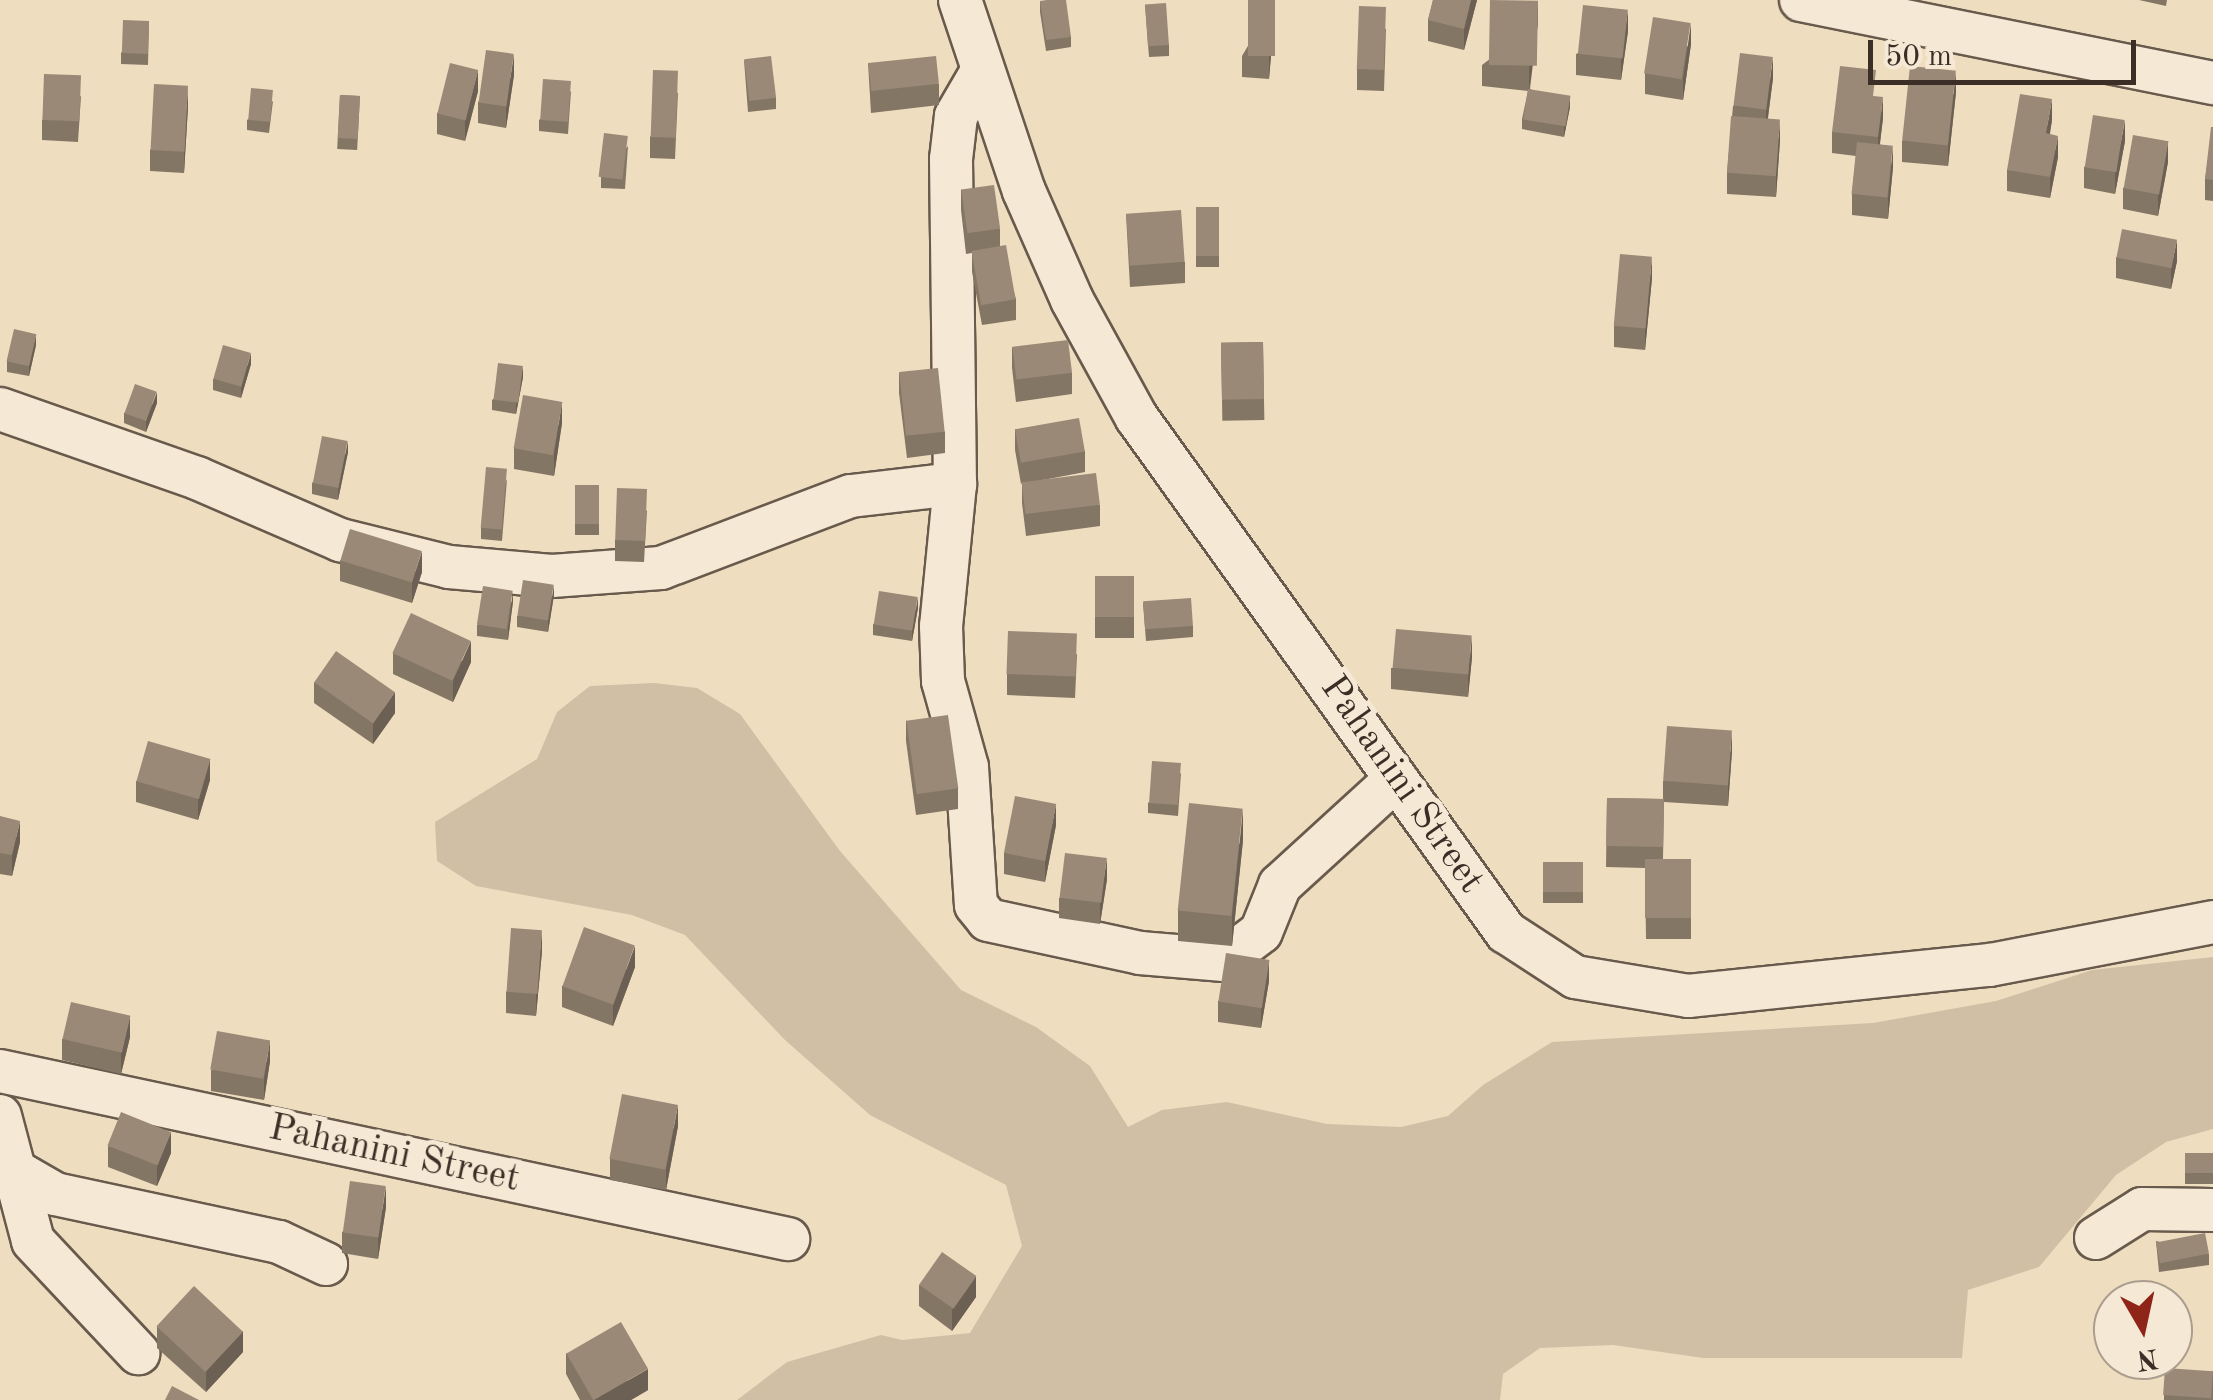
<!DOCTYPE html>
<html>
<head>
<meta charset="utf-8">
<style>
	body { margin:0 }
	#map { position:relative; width:2213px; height:1400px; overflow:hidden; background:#efddbf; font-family:"Old Standard TT",serif }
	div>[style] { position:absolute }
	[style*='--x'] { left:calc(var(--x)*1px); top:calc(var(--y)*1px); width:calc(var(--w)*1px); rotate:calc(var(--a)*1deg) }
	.green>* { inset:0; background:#d0bfa5 }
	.roads { filter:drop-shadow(2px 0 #685a4c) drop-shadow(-2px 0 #685a4c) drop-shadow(0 2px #685a4c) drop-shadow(0 -2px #685a4c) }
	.minor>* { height:42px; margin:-21px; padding:0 21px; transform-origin:21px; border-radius:21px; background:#f5e9d5 }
	.wall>* { inset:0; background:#847665; transform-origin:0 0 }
	.shaded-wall>* { inset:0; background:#6b6053 }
	.building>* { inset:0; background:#998976; transform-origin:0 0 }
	span { translate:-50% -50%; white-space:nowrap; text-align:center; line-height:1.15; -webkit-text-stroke:10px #f5e9d5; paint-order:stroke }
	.street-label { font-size:38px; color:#3b2e26 }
	.north { position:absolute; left:2093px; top:1280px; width:100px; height:100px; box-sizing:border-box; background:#f5e9d5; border:2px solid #ab9e8f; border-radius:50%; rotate:171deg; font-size:28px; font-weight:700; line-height:40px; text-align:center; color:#3b2e26 }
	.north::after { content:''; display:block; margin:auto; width:35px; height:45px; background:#8f2418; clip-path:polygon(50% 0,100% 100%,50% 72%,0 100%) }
	.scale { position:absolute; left:1868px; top:40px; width:268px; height:45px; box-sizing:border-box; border:5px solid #3b2e26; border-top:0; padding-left:12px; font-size:30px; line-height:35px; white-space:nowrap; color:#3b2e26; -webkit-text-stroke:8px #f5e9d5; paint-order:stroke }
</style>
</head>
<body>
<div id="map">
	<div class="green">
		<i style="clip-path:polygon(654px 683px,697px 688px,740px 714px,840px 851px,961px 990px,1036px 1027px,1090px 1066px,1128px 1127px,1162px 1110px,1227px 1102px,1327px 1124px,1401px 1127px,1448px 1116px,1483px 1085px,1552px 1042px,1873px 1023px,1996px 1001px,2092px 970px,2213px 957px,2213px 1129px,2166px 1142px,2116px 1175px,2039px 1267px,1968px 1290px,1962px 1358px,1703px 1358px,1613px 1345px,1540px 1348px,1503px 1374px,1500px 1400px,737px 1400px,787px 1362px,881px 1335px,902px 1340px,970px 1333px,1022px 1246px,1006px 1185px,870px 1115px,785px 1040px,685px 935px,632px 915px,476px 886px,437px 861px,435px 822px,537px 759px,557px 712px,590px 686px)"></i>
	</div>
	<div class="roads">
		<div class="minor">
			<i style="--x:960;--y:0;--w:201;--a:71.5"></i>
			<i style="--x:1024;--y:191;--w:119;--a:66.2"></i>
			<i style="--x:1072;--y:300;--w:135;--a:61.2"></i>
			<i style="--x:1137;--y:418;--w:633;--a:54.33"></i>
			<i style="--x:1506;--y:932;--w:82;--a:33.1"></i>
			<i style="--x:1575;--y:977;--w:115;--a:9.5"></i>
			<i style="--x:1688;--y:996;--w:304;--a:-5.9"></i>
			<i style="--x:1990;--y:965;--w:227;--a:-10.9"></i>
			<i style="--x:1801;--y:0;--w:420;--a:11.4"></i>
			<i style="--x:981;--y:73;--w:50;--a:120.2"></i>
			<i style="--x:956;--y:116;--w:43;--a:96.6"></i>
			<i style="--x:951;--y:159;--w:325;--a:89.3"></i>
			<i style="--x:955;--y:484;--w:143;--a:95.6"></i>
			<i style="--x:941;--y:626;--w:55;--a:87.9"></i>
			<i style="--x:943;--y:681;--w:89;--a:74.4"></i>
			<i style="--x:967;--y:767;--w:138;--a:86.3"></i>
			<i style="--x:976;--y:905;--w:19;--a:51"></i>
			<i style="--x:988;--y:920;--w:156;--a:12.2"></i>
			<i style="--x:1140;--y:953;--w:84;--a:4.8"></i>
			<i style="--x:1224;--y:960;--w:46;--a:-37.1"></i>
			<i style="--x:1261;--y:932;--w:51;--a:-68"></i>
			<i style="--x:1280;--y:885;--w:157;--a:-42.4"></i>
			<i style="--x:0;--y:409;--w:209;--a:19.3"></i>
			<i style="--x:197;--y:478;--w:156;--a:23.4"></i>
			<i style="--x:340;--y:540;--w:112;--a:13.9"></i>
			<i style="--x:449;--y:567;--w:103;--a:5"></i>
			<i style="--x:552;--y:576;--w:109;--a:-4.2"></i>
			<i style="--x:661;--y:568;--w:203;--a:-20.8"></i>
			<i style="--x:851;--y:496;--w:105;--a:-6.6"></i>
			<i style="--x:0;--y:1071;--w:806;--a:12.04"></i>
			<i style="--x:0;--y:1116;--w:129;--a:75.2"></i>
			<i style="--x:33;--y:1241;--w:154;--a:46.8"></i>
			<i style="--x:10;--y:1168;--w:52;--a:30"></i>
			<i style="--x:55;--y:1194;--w:229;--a:12.1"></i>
			<i style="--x:279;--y:1242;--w:52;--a:25.1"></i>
			<i style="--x:2096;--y:1238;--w:54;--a:-32.2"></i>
			<i style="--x:2142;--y:1209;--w:71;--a:0.8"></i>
		</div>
	</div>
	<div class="wall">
		<i style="clip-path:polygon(1275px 0,1269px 79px,1242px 77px,1242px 56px)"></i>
		<i style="clip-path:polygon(1433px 0,1477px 0,1464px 50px,1428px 41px,1428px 20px)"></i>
		<i style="clip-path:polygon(2139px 0,2167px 0,2166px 6px)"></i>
		<i style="clip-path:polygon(1040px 1px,1071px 37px,1071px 47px,1046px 51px,1040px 12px)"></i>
		<i style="clip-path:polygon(1145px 4px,1169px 45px,1169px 56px,1149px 57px)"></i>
		<i style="clip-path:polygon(149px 21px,148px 65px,121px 64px,121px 53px)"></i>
		<i style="clip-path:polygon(1538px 22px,1530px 89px,1570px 107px,1564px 137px,1522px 129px,1522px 119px,1528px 91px,1482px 86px,1482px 65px)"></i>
		<i style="clip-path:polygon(1386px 28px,1384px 91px,1357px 90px,1357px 69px)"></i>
		<i style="clip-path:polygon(1628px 31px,1621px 80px,1576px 75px,1576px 54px)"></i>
		<i style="clip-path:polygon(1691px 44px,1683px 100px,1645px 94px,1645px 73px)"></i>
		<i style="clip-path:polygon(744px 60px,776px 98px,776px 109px,748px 112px)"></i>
		<i style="clip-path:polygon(868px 63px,939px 84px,939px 105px,871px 113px)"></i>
		<i style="clip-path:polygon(514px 75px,506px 128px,478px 123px,478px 102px)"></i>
		<i style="clip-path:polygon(1773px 78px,1768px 118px,1780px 140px,1776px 197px,1727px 194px,1727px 173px,1733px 106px)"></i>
		<i style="clip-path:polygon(478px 91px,465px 141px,437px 134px,437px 113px)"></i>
		<i style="clip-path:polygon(571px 91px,568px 134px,539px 131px,539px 120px)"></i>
		<i style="clip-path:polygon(678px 92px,675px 159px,650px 158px,650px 137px)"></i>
		<i style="clip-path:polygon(1956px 92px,1948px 166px,1902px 162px,1902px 141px)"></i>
		<i style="left:340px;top:95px;width:20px;height:54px;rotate:3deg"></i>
		<i style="clip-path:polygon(81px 96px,78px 142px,42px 140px,42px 120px)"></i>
		<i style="clip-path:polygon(1875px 96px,1883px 118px,1880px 144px,1893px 167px,1888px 219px,1852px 215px,1852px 194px,1856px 156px,1832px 153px,1832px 132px)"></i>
		<i style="clip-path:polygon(273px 101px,269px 133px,247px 130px,247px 120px)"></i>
		<i style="clip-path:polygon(188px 107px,184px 173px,150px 171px,150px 150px)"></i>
		<i style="clip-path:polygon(2052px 120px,2050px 134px,2058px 157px,2050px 198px,2007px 191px,2007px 170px)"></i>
		<i style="clip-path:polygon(2213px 127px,2213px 201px,2205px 200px,2205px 179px)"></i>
		<i style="clip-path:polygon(2125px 141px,2115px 194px,2084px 188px,2084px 167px)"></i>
		<i style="clip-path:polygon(628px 146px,625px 189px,601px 188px,601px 177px)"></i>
		<i style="clip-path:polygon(2168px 162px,2158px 216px,2123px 209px,2123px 188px)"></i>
		<i style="clip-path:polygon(961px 189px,1000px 229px,1000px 246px,1016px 299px,1016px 320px,982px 325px,972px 272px,972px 253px,966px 254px,961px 210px)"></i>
		<i style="left:1196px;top:207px;width:23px;height:60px"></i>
		<i style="clip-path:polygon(1126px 214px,1185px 262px,1185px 283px,1130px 287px)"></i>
		<i style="clip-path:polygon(2116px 257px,2177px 261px,2171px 289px,2116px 278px)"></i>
		<i style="clip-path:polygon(1652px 278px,1645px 350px,1614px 347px,1614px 326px)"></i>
		<i style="left:1263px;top:342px;width:78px;height:42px;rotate:89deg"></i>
		<i style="clip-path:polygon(36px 345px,29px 376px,7px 372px,7px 361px)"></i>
		<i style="clip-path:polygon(1012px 347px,1072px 373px,1072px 394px,1016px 402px,1012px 368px)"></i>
		<i style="clip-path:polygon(251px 364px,241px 398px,213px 390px,213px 379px)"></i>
		<i style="clip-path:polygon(899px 372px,945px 432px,945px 453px,907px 458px,899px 393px)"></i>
		<i style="clip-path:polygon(523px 377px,516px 414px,492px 410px,492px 400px)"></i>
		<i style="clip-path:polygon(157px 403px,146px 432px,124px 423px,124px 413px)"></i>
		<i style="clip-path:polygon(562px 423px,554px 476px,514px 469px,514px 448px)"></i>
		<i style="clip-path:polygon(1015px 429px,1085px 451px,1085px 472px,1043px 480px,1100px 505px,1100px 526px,1026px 536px,1022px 503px,1022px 483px,1021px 484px,1015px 450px)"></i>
		<i style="clip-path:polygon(348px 452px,338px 500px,312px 494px,312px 483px)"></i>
		<i style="clip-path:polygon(507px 479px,502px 541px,481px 539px,481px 528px)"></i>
		<i style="left:575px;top:485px;width:24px;height:50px"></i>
		<i style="clip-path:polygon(647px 510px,644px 562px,615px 561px,615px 540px)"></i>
		<i style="clip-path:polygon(340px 560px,422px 572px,412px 603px,340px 581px)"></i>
		<i style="left:1134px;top:576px;width:62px;height:39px;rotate:90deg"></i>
		<i style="clip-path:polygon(554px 595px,548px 632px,517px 627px,517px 616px)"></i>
		<i style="clip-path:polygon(513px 601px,508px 640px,477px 636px,477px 625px)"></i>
		<i style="clip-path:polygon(1143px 603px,1193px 626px,1193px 637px,1146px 641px)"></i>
		<i style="clip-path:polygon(918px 608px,912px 641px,873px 635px,873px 624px)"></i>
		<i style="clip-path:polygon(393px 653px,471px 662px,453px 702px,393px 674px)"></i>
		<i style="clip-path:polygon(1077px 654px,1075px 698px,1007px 695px,1007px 674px)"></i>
		<i style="clip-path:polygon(1472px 657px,1468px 697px,1391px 689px,1391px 668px)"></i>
		<i style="clip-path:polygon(314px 682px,395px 713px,373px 744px,314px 703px)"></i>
		<i style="clip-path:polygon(906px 720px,958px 788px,958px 809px,916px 815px,906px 741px)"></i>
		<i style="clip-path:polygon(1732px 751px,1728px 806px,1664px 802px,1663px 859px,1691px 859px,1691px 939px,1646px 939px,1645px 868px,1606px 867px,1607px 798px,1663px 799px,1663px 781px)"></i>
		<i style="clip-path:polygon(1181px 773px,1178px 816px,1148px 813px,1148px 803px)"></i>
		<i style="clip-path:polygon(210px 780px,198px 820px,136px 802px,136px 781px)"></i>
		<i style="clip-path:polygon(0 816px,20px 842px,12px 876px,0 874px)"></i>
		<i style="clip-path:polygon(1056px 825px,1045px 882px,1004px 874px,1004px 853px)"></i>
		<i style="clip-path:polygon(1243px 840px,1232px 946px,1178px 941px,1178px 910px)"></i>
		<i style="left:1543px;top:862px;width:40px;height:41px"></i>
		<i style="clip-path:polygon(1107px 879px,1100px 924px,1059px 918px,1059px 898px)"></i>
		<i style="clip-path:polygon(542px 951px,536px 1016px,506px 1013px,506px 992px)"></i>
		<i style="clip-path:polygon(635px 967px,613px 1026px,562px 1007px,562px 986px)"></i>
		<i style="clip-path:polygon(1269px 981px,1261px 1028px,1218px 1022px,1218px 1001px)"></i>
		<i style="clip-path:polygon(130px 1037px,121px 1074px,62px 1060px,62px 1039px)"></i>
		<i style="clip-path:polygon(270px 1061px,264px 1100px,211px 1091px,211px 1070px)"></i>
		<i style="clip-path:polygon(678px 1126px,666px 1190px,610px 1180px,610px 1159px)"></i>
		<i style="clip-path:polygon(108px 1146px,171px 1153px,157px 1186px,108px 1167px)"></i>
		<i style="left:2213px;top:1153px;width:31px;height:28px;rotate:90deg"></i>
		<i style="clip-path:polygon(386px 1207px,378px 1259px,342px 1253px,342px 1232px)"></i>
		<i style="clip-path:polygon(2156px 1241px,2209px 1254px,2209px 1265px,2159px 1272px)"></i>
		<i style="clip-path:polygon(919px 1285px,976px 1297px,952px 1331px,919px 1306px)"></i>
		<i style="clip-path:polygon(157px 1327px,243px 1352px,206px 1392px,157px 1348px)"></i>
		<i style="clip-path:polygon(566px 1353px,648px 1390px,631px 1400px,580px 1400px,566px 1374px)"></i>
		<i style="clip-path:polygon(2213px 1371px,2213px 1400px,2164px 1400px,2164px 1395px)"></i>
	</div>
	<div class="shaded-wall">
		<i style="clip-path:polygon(1275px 0,1275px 13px,1269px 79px,1269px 58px)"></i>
		<i style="clip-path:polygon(1471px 0,1477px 0,1464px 50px,1464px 29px)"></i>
		<i style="clip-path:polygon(1538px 1px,1538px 22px,1529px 91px,1529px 70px)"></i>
		<i style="clip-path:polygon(1628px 10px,1628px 31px,1621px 80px,1621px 59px)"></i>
		<i style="clip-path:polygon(1691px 23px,1691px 44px,1683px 100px,1683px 79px)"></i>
		<i style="clip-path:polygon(514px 54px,514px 75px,506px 128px,506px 107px)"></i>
		<i style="clip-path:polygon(1773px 57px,1773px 78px,1766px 131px,1766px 110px)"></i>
		<i style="clip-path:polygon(478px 70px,478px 91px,465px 141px,465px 120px)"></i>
		<i style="clip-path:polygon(1956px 71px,1956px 92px,1948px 166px,1948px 145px)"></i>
		<i style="clip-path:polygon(188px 86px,188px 107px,184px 173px,184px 152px)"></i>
		<i style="clip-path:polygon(1570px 96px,1570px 107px,1564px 137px,1564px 126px)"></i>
		<i style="clip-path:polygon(1883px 97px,1883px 118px,1878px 158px,1878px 137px)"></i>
		<i style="clip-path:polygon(2052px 99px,2052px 120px,2046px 154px,2046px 133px)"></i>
		<i style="clip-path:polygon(1780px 119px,1780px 140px,1776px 197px,1776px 176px)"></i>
		<i style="clip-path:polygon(2125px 120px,2125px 141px,2115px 194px,2115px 173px)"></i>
		<i style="clip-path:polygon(2058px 136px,2058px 157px,2050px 198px,2050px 177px)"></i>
		<i style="clip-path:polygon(2168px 141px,2168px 162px,2158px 216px,2158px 195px)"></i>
		<i style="clip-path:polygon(1893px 146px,1893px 167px,1888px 219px,1888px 198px)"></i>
		<i style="clip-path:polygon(2177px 240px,2177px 261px,2171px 289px,2171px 268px)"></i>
		<i style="clip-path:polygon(1652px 257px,1652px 278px,1645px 350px,1645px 329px)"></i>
		<i style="clip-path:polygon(36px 334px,36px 345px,29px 376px,29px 366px)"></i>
		<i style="clip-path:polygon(251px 353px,251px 364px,241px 398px,241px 388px)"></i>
		<i style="clip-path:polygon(523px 366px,523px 377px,516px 414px,516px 404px)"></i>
		<i style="clip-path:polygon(157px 392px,157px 403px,146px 432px,146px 421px)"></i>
		<i style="clip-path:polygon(562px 402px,562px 423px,554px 476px,554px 455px)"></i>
		<i style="clip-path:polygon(348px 441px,348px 452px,338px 500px,338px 489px)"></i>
		<i style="clip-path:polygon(422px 551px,422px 572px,412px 603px,412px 582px)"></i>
		<i style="clip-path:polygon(554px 585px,554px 595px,548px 632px,548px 621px)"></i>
		<i style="clip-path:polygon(513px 591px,513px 601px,508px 640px,508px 629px)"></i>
		<i style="clip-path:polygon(918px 597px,918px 608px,912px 641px,912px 630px)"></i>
		<i style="clip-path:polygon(1472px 636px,1472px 657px,1468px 697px,1468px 676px)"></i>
		<i style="clip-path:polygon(471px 641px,471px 662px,453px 702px,453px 681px)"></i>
		<i style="clip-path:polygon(395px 692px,395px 713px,373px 744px,373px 723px)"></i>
		<i style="clip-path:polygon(1732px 730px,1732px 751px,1728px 806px,1728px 785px)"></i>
		<i style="clip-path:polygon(210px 759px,210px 780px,198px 820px,198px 799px)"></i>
		<i style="clip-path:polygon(1056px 804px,1056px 825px,1045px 882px,1045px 861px)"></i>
		<i style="clip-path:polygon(1243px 809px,1243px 840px,1232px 946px,1232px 916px)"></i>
		<i style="clip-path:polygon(20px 821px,20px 842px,12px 876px,12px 855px)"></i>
		<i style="clip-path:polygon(1107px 858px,1107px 879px,1100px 924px,1100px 903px)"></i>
		<i style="clip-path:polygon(542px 930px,542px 951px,536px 1016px,536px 995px)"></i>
		<i style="clip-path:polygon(635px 946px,635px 967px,613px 1026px,613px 1005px)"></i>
		<i style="clip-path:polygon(1269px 960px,1269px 981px,1261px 1028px,1261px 1007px)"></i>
		<i style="clip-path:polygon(130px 1016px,130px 1037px,121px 1074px,121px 1053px)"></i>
		<i style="clip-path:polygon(270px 1040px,270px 1061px,264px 1100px,264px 1079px)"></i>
		<i style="clip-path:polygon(678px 1105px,678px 1126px,666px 1190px,666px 1169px)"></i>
		<i style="clip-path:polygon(171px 1132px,171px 1153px,157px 1186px,157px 1165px)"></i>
		<i style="clip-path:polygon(386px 1186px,386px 1207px,378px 1259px,378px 1238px)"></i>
		<i style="clip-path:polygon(976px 1276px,976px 1297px,952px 1331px,952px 1310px)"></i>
		<i style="clip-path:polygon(243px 1331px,243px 1352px,206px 1392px,206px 1371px)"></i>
		<i style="clip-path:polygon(648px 1369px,648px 1390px,631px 1400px,594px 1400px)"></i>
	</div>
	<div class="building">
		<i style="clip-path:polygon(1047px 0,1066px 0,1071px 37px,1046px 40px,1040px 1px)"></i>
		<i style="left:1248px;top:0;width:27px;height:56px"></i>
		<i style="clip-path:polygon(1433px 0,1471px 0,1464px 29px,1428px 20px)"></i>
		<i style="left:1490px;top:0;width:48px;height:65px;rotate:1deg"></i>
		<i style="left:1166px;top:3px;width:42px;height:21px;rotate:86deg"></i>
		<i style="left:1583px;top:5px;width:45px;height:49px;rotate:6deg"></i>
		<i style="left:1359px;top:6px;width:27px;height:63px;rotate:2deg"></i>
		<i style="left:1653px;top:17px;width:38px;height:57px;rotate:9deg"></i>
		<i style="left:123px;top:20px;width:26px;height:33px;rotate:2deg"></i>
		<i style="left:486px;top:50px;width:28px;height:53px;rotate:8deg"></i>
		<i style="left:1740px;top:53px;width:33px;height:53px;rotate:7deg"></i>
		<i style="left:771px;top:56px;width:42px;height:27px;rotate:83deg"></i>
		<i style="left:936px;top:56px;width:28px;height:68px;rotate:84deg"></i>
		<i style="left:450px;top:63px;width:29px;height:52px;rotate:14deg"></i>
		<i style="clip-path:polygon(1840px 66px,1876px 70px,1873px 96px,1883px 97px,1878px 137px,1832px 132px)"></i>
		<i style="left:1910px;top:66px;width:46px;height:75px;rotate:6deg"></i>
		<i style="left:653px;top:70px;width:25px;height:67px;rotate:2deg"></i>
		<i style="left:44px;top:74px;width:37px;height:46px;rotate:2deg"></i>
		<i style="left:543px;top:79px;width:28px;height:41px;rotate:4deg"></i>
		<i style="left:154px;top:84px;width:34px;height:66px;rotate:3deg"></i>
		<i style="left:251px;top:88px;width:22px;height:32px;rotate:5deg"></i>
		<i style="left:1528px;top:89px;width:43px;height:31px;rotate:9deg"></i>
		<i style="clip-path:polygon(2020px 94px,2052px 99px,2046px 133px,2058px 136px,2050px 177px,2007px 170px)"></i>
		<i style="left:340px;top:95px;width:20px;height:43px;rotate:3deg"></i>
		<i style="left:2093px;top:115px;width:32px;height:53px;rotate:9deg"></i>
		<i style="left:1731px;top:116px;width:49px;height:57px;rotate:4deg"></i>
		<i style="clip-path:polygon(2211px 127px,2213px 127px,2213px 180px,2205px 179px)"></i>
		<i style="left:604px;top:133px;width:24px;height:44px;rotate:7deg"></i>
		<i style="left:2133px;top:135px;width:36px;height:54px;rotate:10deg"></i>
		<i style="left:1857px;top:142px;width:36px;height:52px;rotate:6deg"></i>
		<i style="left:994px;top:185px;width:44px;height:33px;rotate:82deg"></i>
		<i style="left:1196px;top:207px;width:23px;height:49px"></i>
		<i style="left:1181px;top:210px;width:52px;height:55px;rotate:86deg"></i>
		<i style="left:2122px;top:229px;width:56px;height:29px;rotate:11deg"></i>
		<i style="left:1006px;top:245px;width:55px;height:35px;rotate:80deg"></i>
		<i style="left:1620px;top:254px;width:32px;height:72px;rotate:5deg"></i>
		<i style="left:14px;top:329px;width:23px;height:33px;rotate:13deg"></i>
		<i style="left:1068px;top:340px;width:33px;height:56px;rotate:83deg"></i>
		<i style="left:1263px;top:342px;width:57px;height:42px;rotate:89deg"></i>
		<i style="left:223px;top:345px;width:29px;height:35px;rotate:16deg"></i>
		<i style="left:498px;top:363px;width:25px;height:37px;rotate:7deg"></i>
		<i style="left:938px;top:368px;width:64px;height:39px;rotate:84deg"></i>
		<i style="left:135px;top:384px;width:23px;height:31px;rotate:20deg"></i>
		<i style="left:523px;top:395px;width:40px;height:54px;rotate:10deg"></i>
		<i style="left:1079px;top:418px;width:34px;height:65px;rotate:80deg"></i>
		<i style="left:322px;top:436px;width:26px;height:48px;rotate:11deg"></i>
		<i style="left:486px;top:467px;width:21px;height:61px;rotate:5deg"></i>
		<i style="left:1096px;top:473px;width:32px;height:75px;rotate:83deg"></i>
		<i style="left:575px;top:485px;width:24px;height:39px"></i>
		<i style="left:617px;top:488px;width:30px;height:52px;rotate:2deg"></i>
		<i style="left:350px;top:529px;width:75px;height:33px;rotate:17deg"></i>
		<i style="left:1134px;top:576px;width:41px;height:39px;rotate:90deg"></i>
		<i style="left:523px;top:580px;width:31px;height:36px;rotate:9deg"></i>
		<i style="left:483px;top:586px;width:30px;height:39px;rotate:9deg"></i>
		<i style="left:879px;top:591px;width:39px;height:34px;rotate:9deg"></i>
		<i style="left:1191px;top:598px;width:28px;height:48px;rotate:86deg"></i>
		<i style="left:411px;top:613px;width:66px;height:44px;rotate:25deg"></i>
		<i style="left:1396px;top:629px;width:76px;height:39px;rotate:5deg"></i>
		<i style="left:1008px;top:631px;width:69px;height:43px;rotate:2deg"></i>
		<i style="left:336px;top:651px;width:72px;height:38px;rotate:35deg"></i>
		<i style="left:948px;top:715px;width:74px;height:42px;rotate:82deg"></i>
		<i style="left:1667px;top:726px;width:65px;height:55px;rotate:4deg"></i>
		<i style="left:148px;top:741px;width:65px;height:42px;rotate:16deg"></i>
		<i style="left:1152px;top:761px;width:29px;height:42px;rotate:4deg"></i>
		<i style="left:1015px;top:796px;width:42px;height:58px;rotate:11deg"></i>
		<i style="left:1607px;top:798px;width:57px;height:48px;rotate:1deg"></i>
		<i style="left:1189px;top:803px;width:54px;height:108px;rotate:6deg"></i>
		<i style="clip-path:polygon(0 816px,20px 821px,12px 855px,0 853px)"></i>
		<i style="left:1065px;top:853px;width:42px;height:45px;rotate:7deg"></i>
		<i style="left:1645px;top:859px;width:46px;height:59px"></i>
		<i style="left:1543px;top:862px;width:40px;height:30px"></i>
		<i style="left:584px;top:927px;width:54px;height:63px;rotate:20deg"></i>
		<i style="left:511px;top:928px;width:31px;height:64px;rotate:4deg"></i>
		<i style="left:1226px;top:953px;width:44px;height:49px;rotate:9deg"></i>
		<i style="left:71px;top:1002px;width:61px;height:38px;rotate:13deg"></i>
		<i style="left:217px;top:1031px;width:54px;height:39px;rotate:10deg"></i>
		<i style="left:622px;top:1094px;width:57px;height:66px;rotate:11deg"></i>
		<i style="left:121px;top:1112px;width:54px;height:36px;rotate:22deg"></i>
		<i style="left:2213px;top:1153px;width:20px;height:28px;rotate:90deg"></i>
		<i style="left:350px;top:1181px;width:36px;height:52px;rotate:8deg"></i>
		<i style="left:2205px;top:1233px;width:21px;height:50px;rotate:79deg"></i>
		<i style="left:942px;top:1252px;width:42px;height:40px;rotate:35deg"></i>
		<i style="left:194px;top:1286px;width:67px;height:55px;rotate:43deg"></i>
		<i style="left:621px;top:1322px;width:54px;height:63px;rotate:60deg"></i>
		<i style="left:2165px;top:1368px;width:48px;height:27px;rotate:4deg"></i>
		<i style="clip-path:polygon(172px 1386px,199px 1400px,165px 1400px)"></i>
	</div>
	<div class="street-label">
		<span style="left:1401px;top:785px;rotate:55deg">Pahanini Street</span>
		<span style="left:394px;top:1155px;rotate:12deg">Pahanini Street</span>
	</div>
	<div class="north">N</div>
	<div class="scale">50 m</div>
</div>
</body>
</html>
